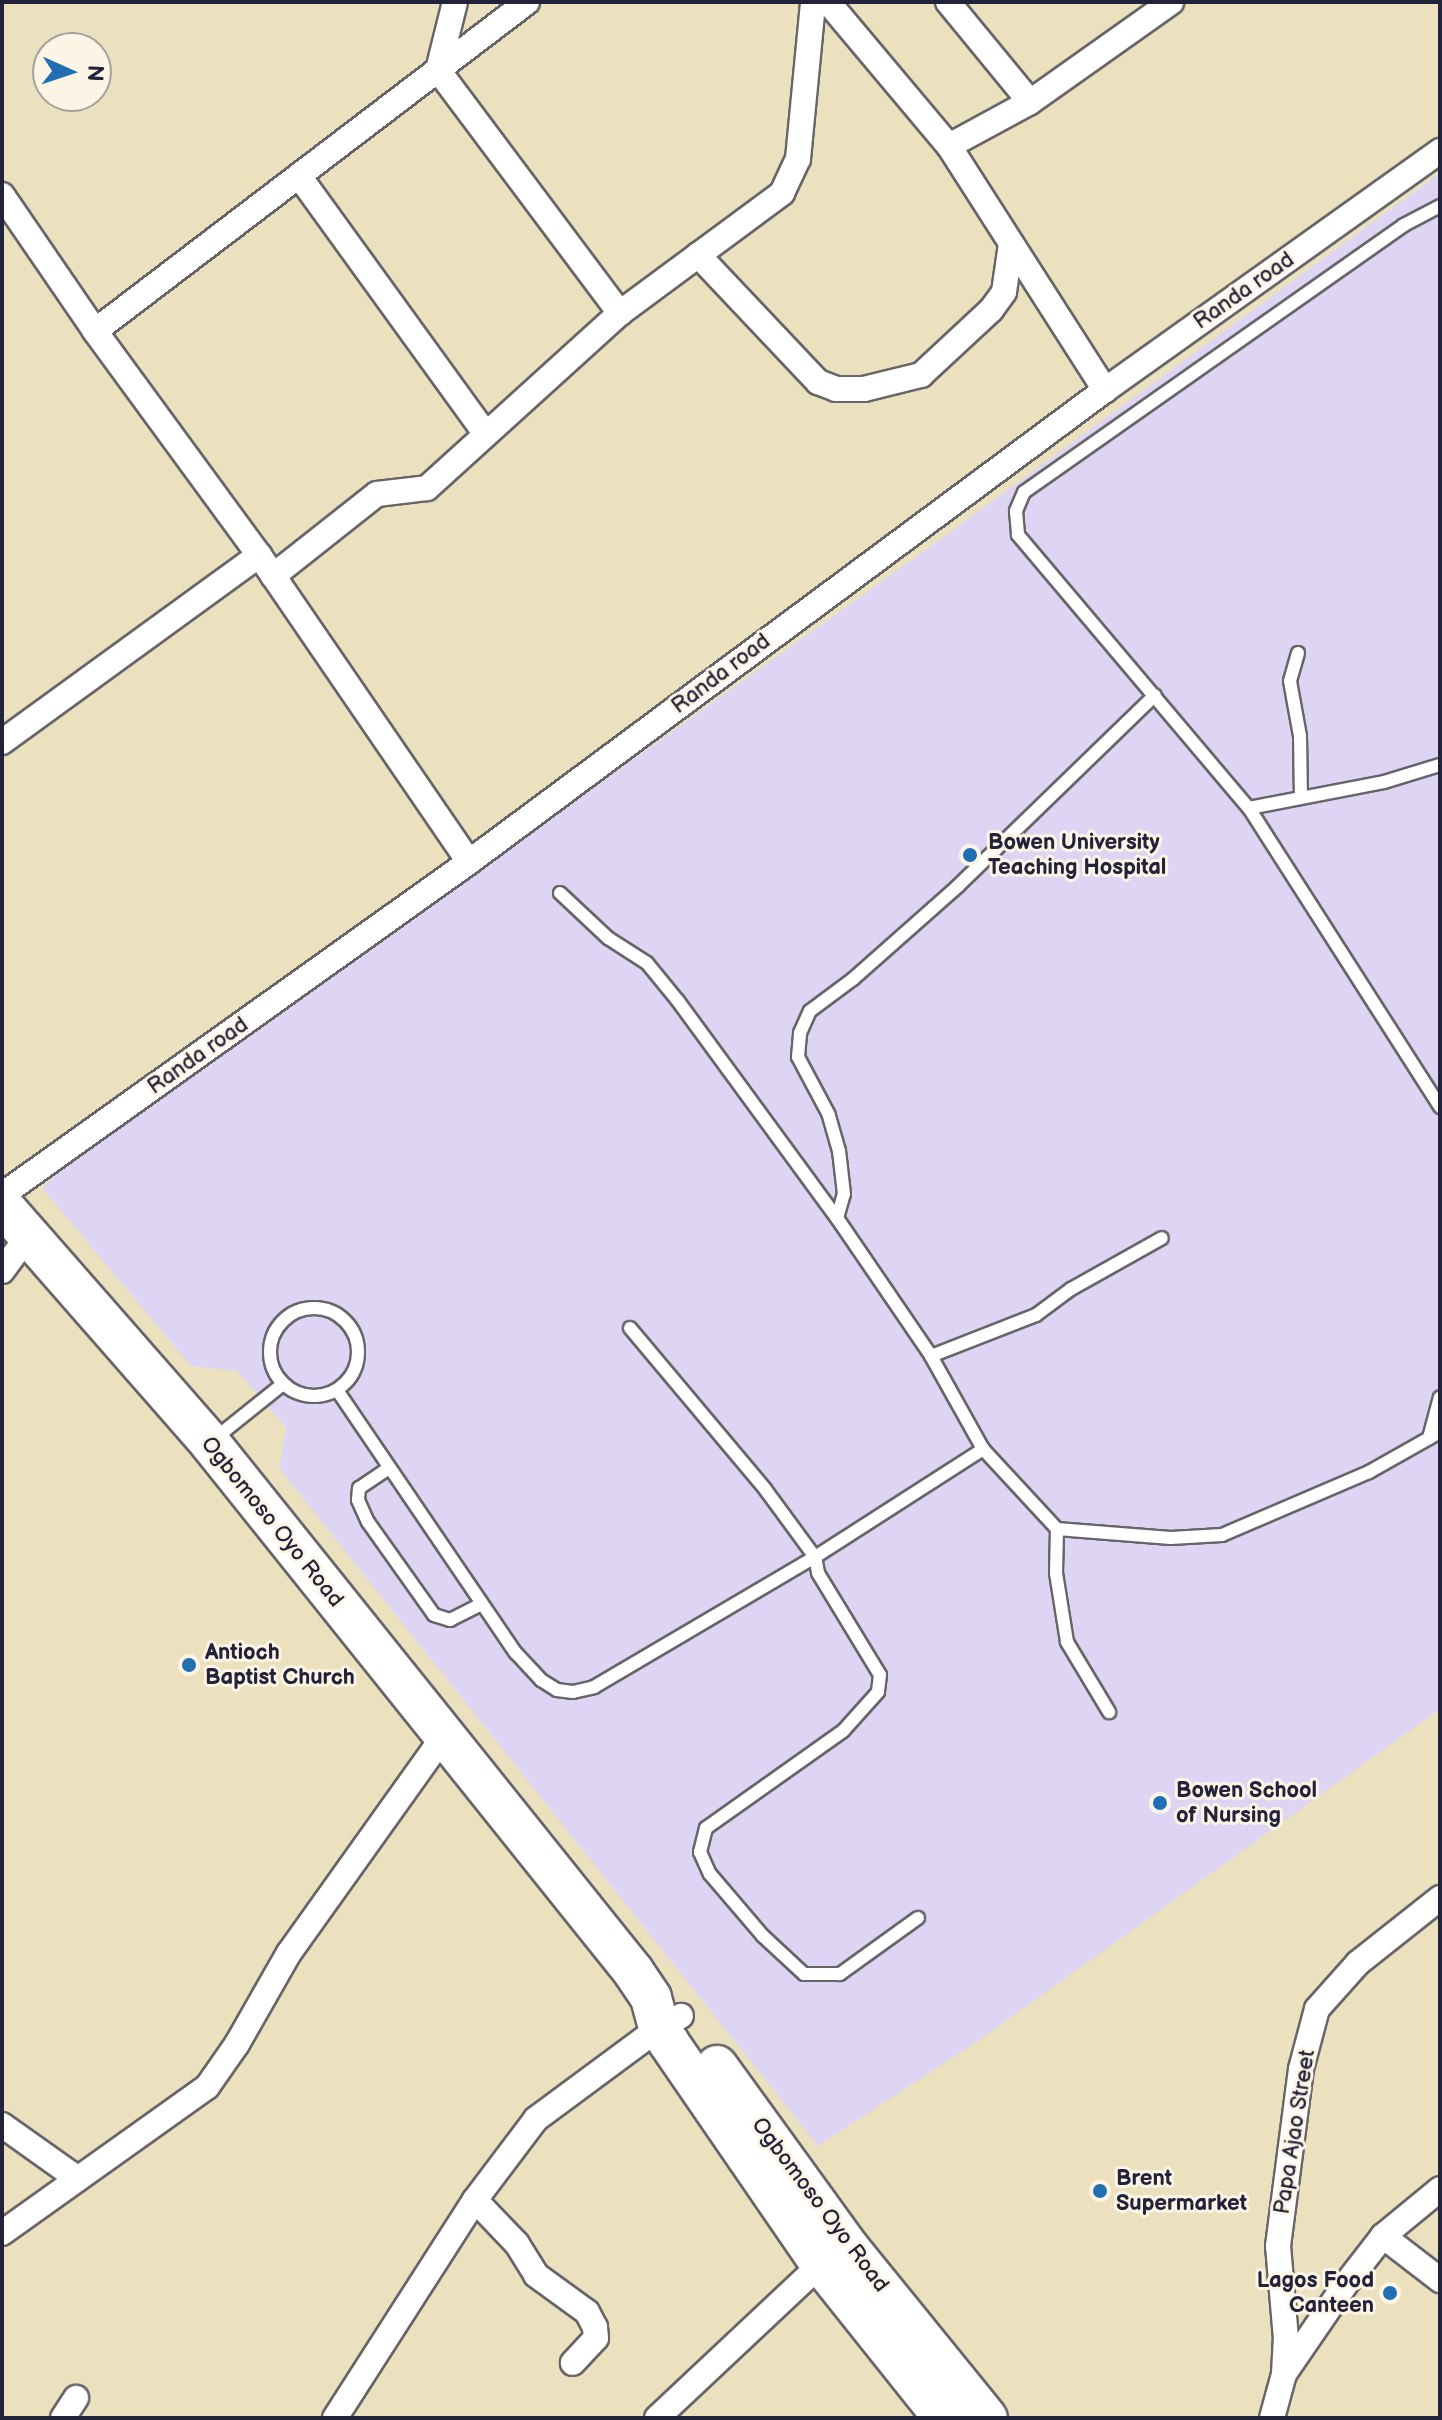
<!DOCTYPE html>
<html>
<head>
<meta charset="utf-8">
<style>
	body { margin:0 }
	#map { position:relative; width:1442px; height:2420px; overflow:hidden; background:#ebe1be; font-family:"Balsamiq Sans",sans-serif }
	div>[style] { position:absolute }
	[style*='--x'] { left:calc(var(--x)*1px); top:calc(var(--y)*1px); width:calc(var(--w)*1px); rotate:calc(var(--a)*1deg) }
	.built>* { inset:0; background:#ded5f5 }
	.roads { filter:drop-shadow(2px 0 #686569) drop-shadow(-2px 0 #686569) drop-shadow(0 2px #686569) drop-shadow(0 -2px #686569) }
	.service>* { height:12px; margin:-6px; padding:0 6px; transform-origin:6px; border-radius:6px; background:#fff }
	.service>.ring { margin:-6px; padding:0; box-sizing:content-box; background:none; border:12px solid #fff; border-radius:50% }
	.minor>* { height:24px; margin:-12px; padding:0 12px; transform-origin:12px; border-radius:12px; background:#fff }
	.trunk>* { height:40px; margin:-20px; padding:0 20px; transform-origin:20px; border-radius:20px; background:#fff }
	.dots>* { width:22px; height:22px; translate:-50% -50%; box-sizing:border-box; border:4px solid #fcf5e5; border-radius:50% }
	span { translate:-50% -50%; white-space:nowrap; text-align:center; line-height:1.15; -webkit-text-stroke:6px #fcf5e5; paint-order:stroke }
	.street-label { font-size:22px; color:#22223b }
	.poi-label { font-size:22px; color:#22223b; font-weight:700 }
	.left { translate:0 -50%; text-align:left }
	.right { translate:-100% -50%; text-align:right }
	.frame { position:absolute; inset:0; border:4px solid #22223b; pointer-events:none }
	.north { position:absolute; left:32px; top:32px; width:80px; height:80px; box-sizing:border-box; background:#fcf5e5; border:2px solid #a5a1a1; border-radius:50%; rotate:93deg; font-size:22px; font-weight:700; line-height:32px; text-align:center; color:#22223b }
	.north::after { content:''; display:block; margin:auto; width:28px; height:36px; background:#1f6fb2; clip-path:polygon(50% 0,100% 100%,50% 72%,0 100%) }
</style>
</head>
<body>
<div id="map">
	<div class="built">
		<i style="clip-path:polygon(1440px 173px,1440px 1709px,985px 2036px,818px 2146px,279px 1468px,286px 1428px,237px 1371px,191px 1366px,42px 1188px,62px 1169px,938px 541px)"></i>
	</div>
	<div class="roads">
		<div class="service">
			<i style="--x:1440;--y:206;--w:41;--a:152.2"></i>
			<i style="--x:1404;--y:225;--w:464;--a:144.9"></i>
			<i style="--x:1024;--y:492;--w:21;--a:113"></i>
			<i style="--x:1016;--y:511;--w:24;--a:85"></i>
			<i style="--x:1018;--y:535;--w:358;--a:49.8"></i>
			<i style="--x:1249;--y:808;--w:355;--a:57.4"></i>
			<i style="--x:1298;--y:653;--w:29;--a:106"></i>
			<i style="--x:1290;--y:681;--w:56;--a:79.7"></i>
			<i style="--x:1300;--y:736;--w:61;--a:89.1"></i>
			<i style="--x:1249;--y:808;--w:137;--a:-10.9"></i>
			<i style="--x:1384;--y:782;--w:59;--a:-16.9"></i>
			<i style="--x:560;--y:893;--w:66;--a:43.2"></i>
			<i style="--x:608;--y:938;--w:46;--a:32.7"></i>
			<i style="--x:647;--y:963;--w:49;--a:50.8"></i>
			<i style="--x:678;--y:1001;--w:269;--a:53.8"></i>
			<i style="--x:837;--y:1218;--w:167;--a:55.7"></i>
			<i style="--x:931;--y:1356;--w:107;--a:60.8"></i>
			<i style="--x:983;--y:1449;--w:109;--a:47.2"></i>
			<i style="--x:1057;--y:1529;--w:44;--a:91.3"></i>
			<i style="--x:1056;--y:1573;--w:70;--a:80.9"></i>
			<i style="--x:1067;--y:1642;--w:82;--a:59"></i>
			<i style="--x:837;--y:1218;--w:25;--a:-74"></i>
			<i style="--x:844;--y:1194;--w:43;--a:-96.6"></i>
			<i style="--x:839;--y:1151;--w:37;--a:-106"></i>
			<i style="--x:829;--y:1115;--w:66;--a:-118.1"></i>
			<i style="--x:798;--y:1057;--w:24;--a:-85"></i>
			<i style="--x:800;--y:1033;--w:24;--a:-66"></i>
			<i style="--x:810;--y:1011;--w:54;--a:-36.7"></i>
			<i style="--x:853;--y:979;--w:140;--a:-41.5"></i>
			<i style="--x:958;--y:886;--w:274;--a:-44.1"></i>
			<i class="ring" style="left:270px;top:1308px;width:76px;height:76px"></i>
			<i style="--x:630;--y:1328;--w:210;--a:50"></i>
			<i style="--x:765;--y:1489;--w:84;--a:53.7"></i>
			<i style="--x:815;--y:1557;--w:16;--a:79"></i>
			<i style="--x:818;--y:1573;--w:119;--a:58.7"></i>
			<i style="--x:880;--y:1675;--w:17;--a:97"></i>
			<i style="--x:878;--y:1692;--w:52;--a:131.9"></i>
			<i style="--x:843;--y:1731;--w:168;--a:144.7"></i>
			<i style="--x:706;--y:1828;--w:25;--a:104"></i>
			<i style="--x:700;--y:1852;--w:24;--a:66"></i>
			<i style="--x:710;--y:1874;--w:82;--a:49.5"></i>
			<i style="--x:763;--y:1936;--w:56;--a:42.8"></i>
			<i style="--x:804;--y:1974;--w:36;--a:0"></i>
			<i style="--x:840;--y:1974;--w:96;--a:-35.7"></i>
			<i style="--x:931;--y:1356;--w:113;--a:-21.3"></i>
			<i style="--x:1036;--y:1315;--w:44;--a:-36.6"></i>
			<i style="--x:1071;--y:1289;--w:104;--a:-29.3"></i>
			<i style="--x:337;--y:1390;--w:318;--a:55.8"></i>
			<i style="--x:516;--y:1653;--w:37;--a:47"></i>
			<i style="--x:541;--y:1680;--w:19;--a:32"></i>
			<i style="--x:557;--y:1690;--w:16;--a:7"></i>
			<i style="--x:573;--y:1692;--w:22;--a:-13"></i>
			<i style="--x:594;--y:1687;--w:256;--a:-30.5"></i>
			<i style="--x:815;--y:1557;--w:200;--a:-32.7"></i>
			<i style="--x:1429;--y:1438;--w:42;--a:-75"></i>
			<i style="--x:213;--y:1440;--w:90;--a:-38.7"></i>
			<i style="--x:389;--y:1468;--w:36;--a:146"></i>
			<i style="--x:359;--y:1488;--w:12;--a:95"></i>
			<i style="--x:358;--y:1500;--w:24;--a:66"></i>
			<i style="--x:368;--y:1522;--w:114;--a:54.6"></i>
			<i style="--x:434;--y:1615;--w:17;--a:17"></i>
			<i style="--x:450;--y:1620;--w:34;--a:-27"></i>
			<i style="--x:1057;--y:1529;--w:114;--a:4.5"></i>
			<i style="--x:1171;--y:1538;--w:51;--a:-3.4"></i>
			<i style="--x:1222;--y:1535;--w:160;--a:-23.2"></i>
			<i style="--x:1369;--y:1472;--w:81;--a:-29.4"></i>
		</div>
		<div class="minor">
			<i style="--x:455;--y:2;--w:70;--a:104"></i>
			<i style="--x:438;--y:70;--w:304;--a:53.2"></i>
			<i style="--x:828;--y:2;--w:188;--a:50"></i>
			<i style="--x:949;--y:146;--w:290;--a:57.4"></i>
			<i style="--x:948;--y:2;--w:129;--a:50.6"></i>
			<i style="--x:949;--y:146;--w:92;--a:-28.5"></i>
			<i style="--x:1030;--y:102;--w:173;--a:-35.3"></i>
			<i style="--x:299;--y:176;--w:316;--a:54.1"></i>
			<i style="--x:2;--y:195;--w:165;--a:55.6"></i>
			<i style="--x:95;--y:331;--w:278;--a:53.8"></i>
			<i style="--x:259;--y:555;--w:372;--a:55.6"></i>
			<i style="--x:698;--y:255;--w:175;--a:46.6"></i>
			<i style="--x:818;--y:382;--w:19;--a:21"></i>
			<i style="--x:836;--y:389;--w:28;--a:0"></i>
			<i style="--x:864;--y:389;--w:59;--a:-13.8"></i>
			<i style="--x:921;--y:375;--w:96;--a:-42.9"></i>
			<i style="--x:991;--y:310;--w:22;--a:-54"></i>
			<i style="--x:1004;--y:292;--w:49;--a:-81.7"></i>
			<i style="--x:95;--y:331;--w:543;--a:-37.29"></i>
			<i style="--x:273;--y:576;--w:132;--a:-38.3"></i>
			<i style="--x:377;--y:494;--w:50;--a:-6.8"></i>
			<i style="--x:427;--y:488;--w:261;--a:-42.2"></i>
			<i style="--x:620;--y:313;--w:202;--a:-36.5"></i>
			<i style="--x:782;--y:193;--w:38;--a:-65"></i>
			<i style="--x:798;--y:159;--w:158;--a:-84.5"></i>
			<i style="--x:2;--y:742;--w:318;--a:-36"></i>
			<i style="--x:2;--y:1195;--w:574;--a:-35.49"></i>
			<i style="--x:469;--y:862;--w:792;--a:-36.58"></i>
			<i style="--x:1105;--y:390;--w:412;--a:-35.5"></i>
			<i style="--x:2;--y:1271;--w:44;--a:-53.4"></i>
			<i style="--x:2;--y:2125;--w:93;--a:35.4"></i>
			<i style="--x:475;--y:2200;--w:61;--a:46.3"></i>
			<i style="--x:517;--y:2244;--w:36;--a:58"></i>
			<i style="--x:536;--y:2275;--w:63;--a:36"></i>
			<i style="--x:587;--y:2312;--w:17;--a:62"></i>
			<i style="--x:595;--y:2327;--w:11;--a:85"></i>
			<i style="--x:596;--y:2338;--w:34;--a:133"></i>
			<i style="--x:2;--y:2233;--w:252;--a:-35.5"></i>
			<i style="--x:207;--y:2087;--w:52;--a:-55.1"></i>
			<i style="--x:237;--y:2044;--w:105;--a:-60.3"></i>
			<i style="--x:289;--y:1953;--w:265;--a:-54.5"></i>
			<i style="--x:1383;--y:2236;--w:72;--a:37.7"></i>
			<i style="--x:1284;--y:2374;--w:35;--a:-87"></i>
			<i style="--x:1286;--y:2339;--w:93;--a:-94.9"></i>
			<i style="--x:1278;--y:2246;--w:178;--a:-82.6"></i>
			<i style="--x:1301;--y:2069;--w:62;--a:-75.1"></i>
			<i style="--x:1317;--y:2009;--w:62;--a:-48.3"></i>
			<i style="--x:1358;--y:1963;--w:105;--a:-38.4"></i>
			<i style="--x:63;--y:2418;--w:24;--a:-57"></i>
			<i style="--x:335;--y:2418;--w:259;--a:-57.3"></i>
			<i style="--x:475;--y:2200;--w:101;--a:-53"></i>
			<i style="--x:536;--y:2119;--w:153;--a:-36.5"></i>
			<i style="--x:659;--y:2028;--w:25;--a:-29"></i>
			<i style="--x:657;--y:2418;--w:225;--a:-43.2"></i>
			<i style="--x:1272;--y:2418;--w:46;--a:-74.7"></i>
			<i style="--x:1284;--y:2374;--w:108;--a:-55.6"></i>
			<i style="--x:1345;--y:2285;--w:62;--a:-52.2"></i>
			<i style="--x:1383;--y:2236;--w:74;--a:-39.5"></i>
		</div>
		<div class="trunk">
			<i style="--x:2;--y:1205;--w:316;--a:48.8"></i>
			<i style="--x:210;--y:1443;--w:677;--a:51.3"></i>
			<i style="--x:633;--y:1971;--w:32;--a:56"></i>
			<i style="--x:651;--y:1998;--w:31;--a:75"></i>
			<i style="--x:659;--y:2028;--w:18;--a:56"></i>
			<i style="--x:669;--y:2043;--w:268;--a:55.5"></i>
			<i style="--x:821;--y:2264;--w:197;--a:51.4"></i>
			<i style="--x:717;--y:2066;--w:223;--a:54.1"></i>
			<i style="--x:848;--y:2247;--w:220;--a:50.9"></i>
		</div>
	</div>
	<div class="dots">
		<i style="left:970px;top:855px;background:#1f6fb2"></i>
		<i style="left:189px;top:1665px;background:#1f6fb2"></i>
		<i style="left:1160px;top:1803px;background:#1f6fb2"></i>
		<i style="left:1100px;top:2191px;background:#1f6fb2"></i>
		<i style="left:1390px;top:2293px;background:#1f6fb2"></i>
	</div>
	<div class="street-label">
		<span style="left:1244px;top:291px;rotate:-35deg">Randa road</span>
		<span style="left:721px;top:674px;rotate:-37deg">Randa road</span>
		<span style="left:198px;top:1056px;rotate:-35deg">Randa road</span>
		<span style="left:272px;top:1522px;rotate:51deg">Ogbomoso Oyo Road</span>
		<span style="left:1295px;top:2132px;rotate:-81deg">Papa Ajao Street</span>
		<span style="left:820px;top:2205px;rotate:53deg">Ogbomoso Oyo Road</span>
	</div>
	<div class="poi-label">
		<span class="left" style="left:988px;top:855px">Bowen University<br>Teaching Hospital</span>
		<span class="left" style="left:205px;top:1665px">Antioch<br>Baptist Church</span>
		<span class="left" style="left:1176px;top:1803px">Bowen School<br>of Nursing</span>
		<span class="left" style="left:1116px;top:2191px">Brent<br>Supermarket</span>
		<span class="right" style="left:1374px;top:2293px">Lagos Food<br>Canteen</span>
	</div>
	<div class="frame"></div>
	<div class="north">N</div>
</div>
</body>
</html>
